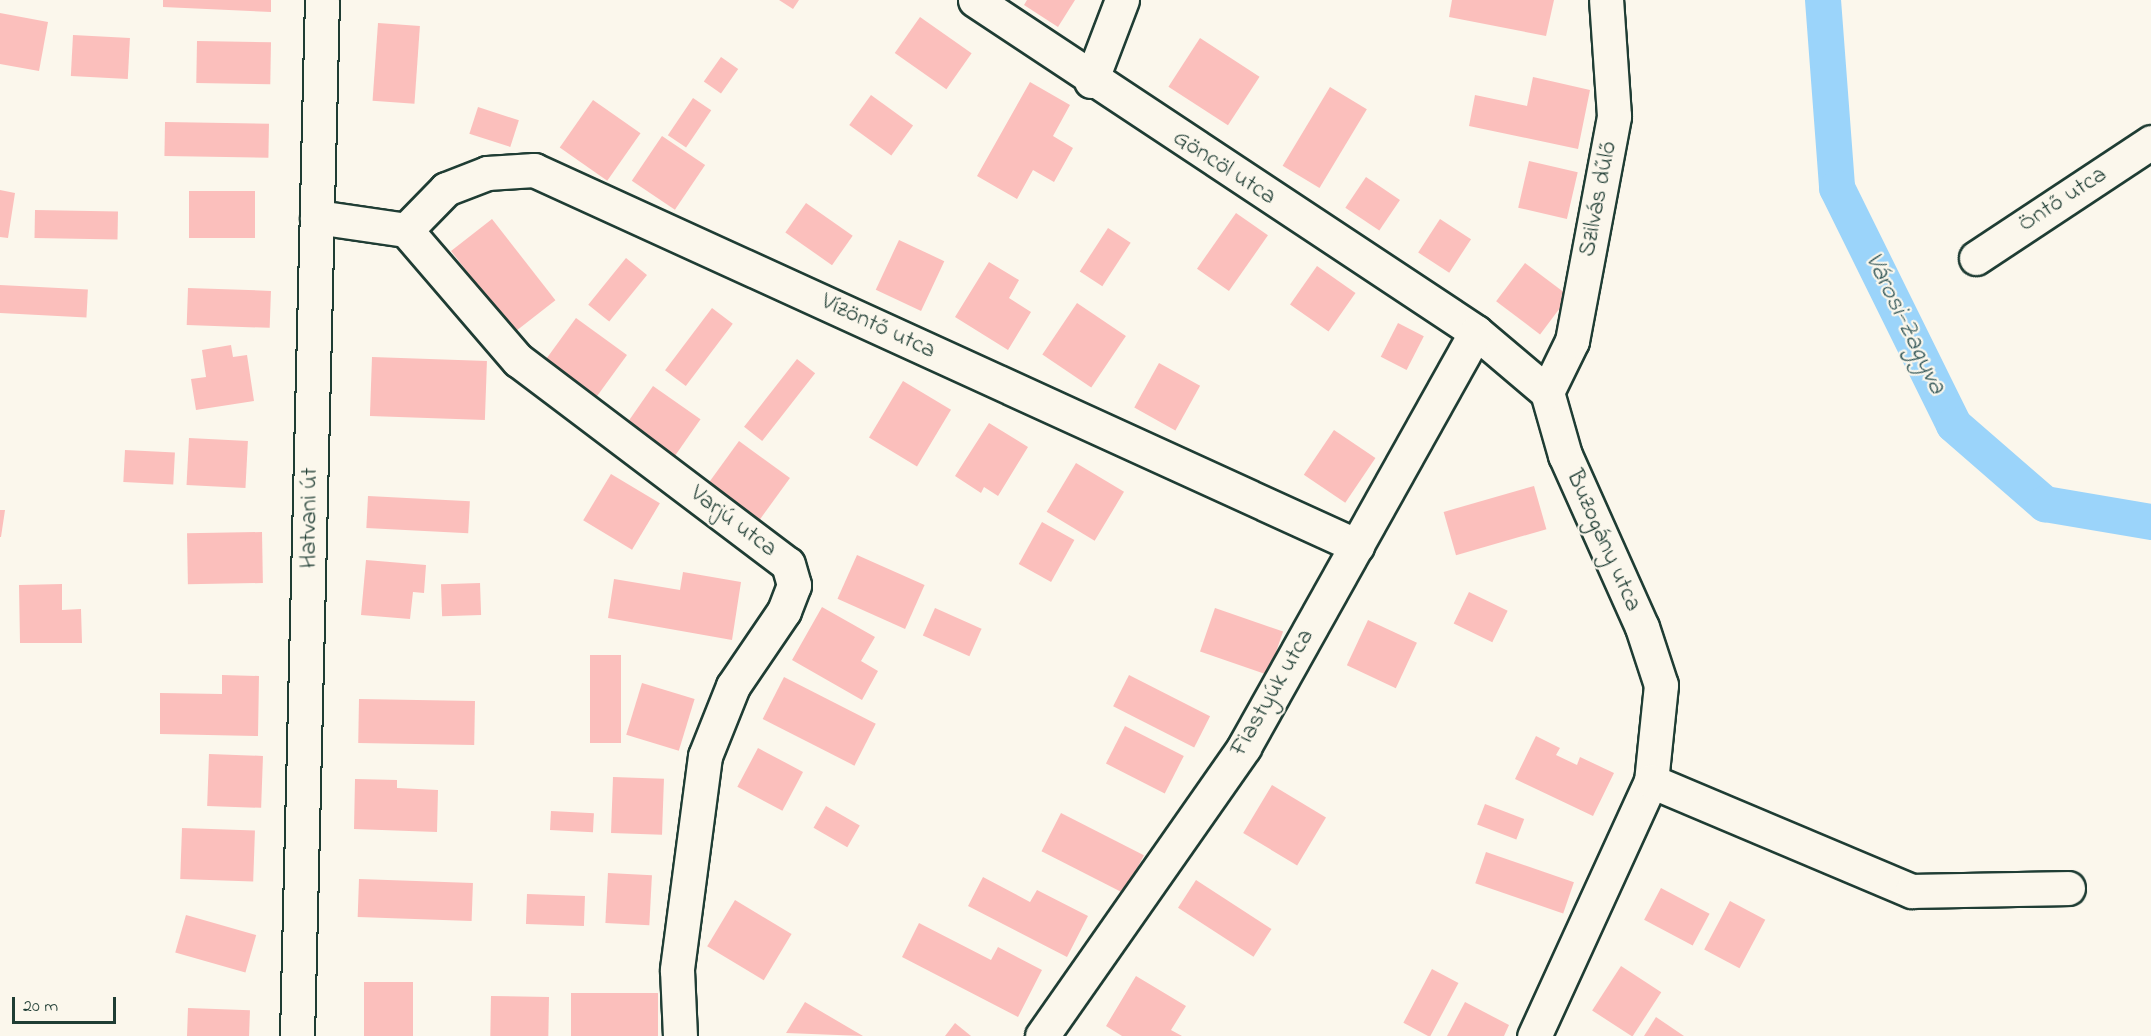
<!DOCTYPE html>
<html>
<head>
<meta charset="utf-8">
<style>
	body { margin:0 }
	#map { position:relative; width:2151px; height:1036px; overflow:hidden; background:#fbf7ec; font-family:"Indie Flower",sans-serif }
	div>[style] { position:absolute }
	[style*='--x'] { left:calc(var(--x)*1px); top:calc(var(--y)*1px); width:calc(var(--w)*1px); rotate:calc(var(--a)*1deg) }
	.canal>* { height:36px; margin:-18px; padding:0 18px; transform-origin:18px; border-radius:18px; background:#9bd4fa }
	.building>* { inset:0; background:#fbbfbc; transform-origin:0 0 }
	.roads { filter:drop-shadow(2px 0 #1f3d34) drop-shadow(-2px 0 #1f3d34) drop-shadow(0 2px #1f3d34) drop-shadow(0 -2px #1f3d34) }
	.minor>* { height:33px; margin:-16.5px; padding:0 16.5px; transform-origin:16.5px; border-radius:16.5px; background:#fbf7ec }
	span { translate:-50% -50%; white-space:nowrap; text-align:center; line-height:1.15; -webkit-text-stroke:4.5px #fbf7ec; paint-order:stroke }
	.street-label { font-size:24px; color:#1f3d34 }
	.water-label { font-size:26px; color:#385b5c; font-style:italic }
	.scale { position:absolute; left:12px; top:997px; width:104px; height:27px; box-sizing:border-box; border:3px solid #1f3d34; border-top:0; padding-left:8px; font-size:18px; line-height:21px; white-space:nowrap; color:#1f3d34; -webkit-text-stroke:4px #fbf7ec; paint-order:stroke }
</style>
</head>
<body>
<div id="map">
	<div class="canal">
		<i style="--x:1823;--y:0;--w:189;--a:85.7"></i>
		<i style="--x:1837;--y:188;--w:264;--a:63.7"></i>
		<i style="--x:1954;--y:425;--w:121;--a:41"></i>
		<i style="--x:2045;--y:504;--w:108;--a:9.6"></i>
	</div>
	<div class="building">
		<i style="clip-path:polygon(163px 0,271px 0,271px 12px,163px 7px)"></i>
		<i style="clip-path:polygon(779px 0,799px 0,793px 9px)"></i>
		<i style="clip-path:polygon(1027px 0,1075px 0,1058px 27px,1024px 5px)"></i>
		<i style="clip-path:polygon(1452px 0,1554px 0,1546px 36px,1449px 17px)"></i>
		<i style="clip-path:polygon(0 13px,48px 22px,39px 71px,0 64px)"></i>
		<i style="left:920px;top:17px;width:63px;height:44px;rotate:35deg"></i>
		<i style="left:378px;top:23px;width:42px;height:78px;rotate:4deg"></i>
		<i style="left:73px;top:35px;width:57px;height:41px;rotate:3deg"></i>
		<i style="left:1200px;top:38px;width:71px;height:58px;rotate:33deg"></i>
		<i style="left:197px;top:41px;width:74px;height:42px;rotate:1deg"></i>
		<i style="left:721px;top:57px;width:21px;height:30px;rotate:35deg"></i>
		<i style="clip-path:polygon(1533px 77px,1590px 90px,1578px 149px,1469px 126px,1475px 95px,1527px 106px)"></i>
		<i style="clip-path:polygon(1030px 82px,1070px 105px,1053px 136px,1073px 148px,1054px 182px,1033px 170px,1017px 199px,977px 176px)"></i>
		<i style="left:1330px;top:87px;width:43px;height:92px;rotate:31deg"></i>
		<i style="left:871px;top:95px;width:52px;height:37px;rotate:36deg"></i>
		<i style="left:693px;top:98px;width:22px;height:45px;rotate:34deg"></i>
		<i style="left:593px;top:100px;width:58px;height:58px;rotate:35deg"></i>
		<i style="left:478px;top:107px;width:43px;height:28px;rotate:18deg"></i>
		<i style="left:165px;top:122px;width:104px;height:34px;rotate:1deg"></i>
		<i style="left:662px;top:136px;width:52px;height:54px;rotate:34deg"></i>
		<i style="left:1529px;top:161px;width:50px;height:48px;rotate:13deg"></i>
		<i style="left:1366px;top:177px;width:41px;height:37px;rotate:34deg"></i>
		<i style="clip-path:polygon(0 190px,15px 193px,8px 238px,0 237px)"></i>
		<i style="left:189px;top:191px;width:66px;height:47px"></i>
		<i style="left:806px;top:203px;width:57px;height:36px;rotate:35deg"></i>
		<i style="left:35px;top:210px;width:83px;height:28px;rotate:1deg"></i>
		<i style="left:1236px;top:213px;width:39px;height:68px;rotate:35deg"></i>
		<i style="left:492px;top:219px;width:103px;height:52px;rotate:52deg"></i>
		<i style="left:1440px;top:219px;width:37px;height:40px;rotate:33deg"></i>
		<i style="left:1108px;top:228px;width:27px;height:52px;rotate:33deg"></i>
		<i style="left:899px;top:240px;width:50px;height:55px;rotate:25deg"></i>
		<i style="left:626px;top:258px;width:27px;height:60px;rotate:39deg"></i>
		<i style="clip-path:polygon(989px 262px,1019px 280px,1009px 298px,1031px 312px,1008px 350px,955px 317px)"></i>
		<i style="left:1525px;top:263px;width:55px;height:48px;rotate:37deg"></i>
		<i style="left:1317px;top:266px;width:47px;height:47px;rotate:35deg"></i>
		<i style="left:0;top:285px;width:88px;height:28px;rotate:3deg"></i>
		<i style="left:188px;top:288px;width:83px;height:37px;rotate:2deg"></i>
		<i style="left:1077px;top:303px;width:59px;height:62px;rotate:34deg"></i>
		<i style="left:712px;top:308px;width:26px;height:78px;rotate:37deg"></i>
		<i style="left:576px;top:318px;width:63px;height:56px;rotate:36deg"></i>
		<i style="left:1398px;top:323px;width:29px;height:38px;rotate:27deg"></i>
		<i style="clip-path:polygon(231px 345px,233px 357px,247px 355px,254px 401px,196px 410px,191px 379px,206px 377px,202px 350px)"></i>
		<i style="left:372px;top:357px;width:115px;height:59px;rotate:2deg"></i>
		<i style="left:797px;top:359px;width:23px;height:86px;rotate:38deg"></i>
		<i style="left:1159px;top:363px;width:47px;height:51px;rotate:29deg"></i>
		<i style="left:903px;top:381px;width:56px;height:66px;rotate:31deg"></i>
		<i style="left:653px;top:386px;width:58px;height:49px;rotate:35deg"></i>
		<i style="clip-path:polygon(989px 423px,1028px 447px,998px 496px,984px 487px,981px 493px,955px 476px)"></i>
		<i style="left:1334px;top:430px;width:50px;height:54px;rotate:34deg"></i>
		<i style="left:189px;top:438px;width:59px;height:47px;rotate:3deg"></i>
		<i style="left:739px;top:441px;width:63px;height:53px;rotate:36deg"></i>
		<i style="left:125px;top:450px;width:50px;height:32px;rotate:3deg"></i>
		<i style="left:1076px;top:463px;width:56px;height:57px;rotate:31deg"></i>
		<i style="left:611px;top:474px;width:57px;height:54px;rotate:31deg"></i>
		<i style="left:1534px;top:486px;width:45px;height:94px;rotate:74deg"></i>
		<i style="left:368px;top:496px;width:102px;height:32px;rotate:3deg"></i>
		<i style="clip-path:polygon(0 510px,5px 510px,1px 537px,0 537px)"></i>
		<i style="left:1042px;top:522px;width:37px;height:48px;rotate:29deg"></i>
		<i style="left:262px;top:532px;width:51px;height:75px;rotate:89deg"></i>
		<i style="left:857px;top:555px;width:74px;height:48px;rotate:24deg"></i>
		<i style="clip-path:polygon(366px 560px,426px 565px,424px 593px,413px 592px,410px 619px,361px 615px)"></i>
		<i style="clip-path:polygon(683px 572px,741px 582px,732px 640px,608px 618px,614px 579px,680px 590px)"></i>
		<i style="left:480px;top:583px;width:32px;height:39px;rotate:88deg"></i>
		<i style="clip-path:polygon(62px 584px,62px 610px,81px 609px,82px 643px,20px 643px,19px 585px)"></i>
		<i style="left:1469px;top:592px;width:43px;height:35px;rotate:26deg"></i>
		<i style="clip-path:polygon(822px 607px,875px 637px,861px 661px,878px 671px,862px 700px,792px 660px)"></i>
		<i style="left:935px;top:608px;width:51px;height:30px;rotate:24deg"></i>
		<i style="left:1215px;top:608px;width:72px;height:46px;rotate:19deg"></i>
		<i style="left:1368px;top:620px;width:54px;height:50px;rotate:25deg"></i>
		<i style="left:590px;top:655px;width:31px;height:88px"></i>
		<i style="clip-path:polygon(222px 675px,259px 676px,258px 736px,160px 734px,160px 693px,222px 694px)"></i>
		<i style="left:1129px;top:675px;width:91px;height:35px;rotate:27deg"></i>
		<i style="left:784px;top:677px;width:103px;height:47px;rotate:27deg"></i>
		<i style="left:642px;top:683px;width:55px;height:54px;rotate:17deg"></i>
		<i style="left:359px;top:699px;width:116px;height:44px;rotate:1deg"></i>
		<i style="left:1125px;top:726px;width:66px;height:42px;rotate:27deg"></i>
		<i style="clip-path:polygon(1536px 736px,1560px 748px,1556px 755px,1577px 765px,1580px 757px,1614px 773px,1593px 816px,1515px 779px)"></i>
		<i style="left:758px;top:748px;width:51px;height:44px;rotate:28deg"></i>
		<i style="left:209px;top:754px;width:54px;height:52px;rotate:2deg"></i>
		<i style="left:613px;top:777px;width:51px;height:56px;rotate:2deg"></i>
		<i style="clip-path:polygon(355px 779px,397px 780px,397px 788px,438px 790px,437px 832px,354px 829px)"></i>
		<i style="left:1272px;top:785px;width:63px;height:56px;rotate:31deg"></i>
		<i style="left:1485px;top:804px;width:42px;height:22px;rotate:21deg"></i>
		<i style="left:826px;top:806px;width:39px;height:25px;rotate:30deg"></i>
		<i style="left:551px;top:811px;width:43px;height:19px;rotate:3deg"></i>
		<i style="left:1061px;top:813px;width:93px;height:43px;rotate:27deg"></i>
		<i style="left:182px;top:828px;width:73px;height:51px;rotate:2deg"></i>
		<i style="left:1486px;top:852px;width:93px;height:33px;rotate:19deg"></i>
		<i style="left:608px;top:873px;width:44px;height:50px;rotate:3deg"></i>
		<i style="clip-path:polygon(983px 877px,1030px 902px,1037px 890px,1088px 916px,1067px 957px,968px 906px)"></i>
		<i style="left:359px;top:879px;width:114px;height:38px;rotate:2deg"></i>
		<i style="left:1196px;top:880px;width:90px;height:33px;rotate:33deg"></i>
		<i style="left:1661px;top:888px;width:55px;height:36px;rotate:28deg"></i>
		<i style="left:527px;top:894px;width:58px;height:30px;rotate:2deg"></i>
		<i style="left:735px;top:900px;width:66px;height:54px;rotate:31deg"></i>
		<i style="left:1730px;top:901px;width:40px;height:55px;rotate:28deg"></i>
		<i style="left:186px;top:915px;width:73px;height:39px;rotate:16deg"></i>
		<i style="clip-path:polygon(919px 923px,991px 960px,998px 947px,1042px 970px,1018px 1017px,902px 957px)"></i>
		<i style="left:1621px;top:966px;width:48px;height:53px;rotate:33deg"></i>
		<i style="left:1432px;top:969px;width:30px;height:61px;rotate:28deg"></i>
		<i style="clip-path:polygon(1136px 976px,1186px 1006px,1171px 1030px,1182px 1036px,1122px 1036px,1106px 1026px)"></i>
		<i style="left:364px;top:982px;width:49px;height:54px"></i>
		<i style="left:571px;top:993px;width:87px;height:43px"></i>
		<i style="left:491px;top:996px;width:58px;height:40px;rotate:1deg"></i>
		<i style="clip-path:polygon(805px 1002px,863px 1036px,786px 1033px)"></i>
		<i style="clip-path:polygon(1465px 1002px,1509px 1025px,1504px 1036px,1447px 1036px)"></i>
		<i style="left:188px;top:1008px;width:62px;height:28px;rotate:2deg"></i>
		<i style="clip-path:polygon(1656px 1017px,1684px 1036px,1644px 1036px)"></i>
		<i style="clip-path:polygon(955px 1023px,971px 1036px,945px 1036px)"></i>
	</div>
	<div class="roads">
		<div class="minor">
			<i style="--x:975;--y:0;--w:601;--a:33.53"></i>
			<i style="--x:1476;--y:332;--w:93;--a:40.2"></i>
			<i style="--x:1547;--y:392;--w:66;--a:74.1"></i>
			<i style="--x:1565;--y:455;--w:188;--a:65.9"></i>
			<i style="--x:1642;--y:627;--w:61;--a:71.9"></i>
			<i style="--x:1661;--y:685;--w:97;--a:95.9"></i>
			<i style="--x:1651;--y:781;--w:281;--a:114.6"></i>
			<i style="--x:1091;--y:81;--w:87;--a:-69.1"></i>
			<i style="--x:317;--y:217;--w:90;--a:8.3"></i>
			<i style="--x:406;--y:230;--w:172;--a:49.3"></i>
			<i style="--x:518;--y:360;--w:338;--a:37.1"></i>
			<i style="--x:788;--y:564;--w:22;--a:74"></i>
			<i style="--x:794;--y:585;--w:28;--a:111"></i>
			<i style="--x:784;--y:611;--w:91;--a:124.2"></i>
			<i style="--x:733;--y:686;--w:75;--a:111.8"></i>
			<i style="--x:705;--y:756;--w:216;--a:97.5"></i>
			<i style="--x:677;--y:970;--w:66;--a:87.4"></i>
			<i style="--x:406;--y:230;--w:57;--a:-45.7"></i>
			<i style="--x:446;--y:189;--w:44;--a:-21.3"></i>
			<i style="--x:487;--y:173;--w:47;--a:-3.7"></i>
			<i style="--x:534;--y:170;--w:905;--a:24.55"></i>
			<i style="--x:1976;--y:258;--w:210;--a:-33.5"></i>
			<i style="--x:1547;--y:392;--w:57;--a:-63.9"></i>
			<i style="--x:1572;--y:341;--w:229;--a:-79.4"></i>
			<i style="--x:1614;--y:116;--w:116;--a:-93.9"></i>
			<i style="--x:1651;--y:781;--w:283;--a:22.9"></i>
			<i style="--x:1912;--y:891;--w:156;--a:-1.1"></i>
			<i style="--x:297;--y:1036;--w:1036;--a:-88.62"></i>
			<i style="--x:1042;--y:1036;--w:353;--a:-55"></i>
			<i style="--x:1244;--y:747;--w:475;--a:-60.8"></i>
		</div>
	</div>
	<div class="street-label">
		<span style="left:1224px;top:168px;rotate:33deg">Göncöl utca</span>
		<span style="left:1599px;top:199px;rotate:-79deg">Szilvás dűlő</span>
		<span style="left:2063px;top:200px;rotate:-33deg">Öntő utca</span>
		<span style="left:878px;top:327px;rotate:25deg">Vízöntő utca</span>
		<span style="left:310px;top:518px;rotate:-89deg">Hatvani út</span>
		<span style="left:733px;top:522px;rotate:37deg">Varjú utca</span>
		<span style="left:1603px;top:541px;rotate:66deg">Buzogány utca</span>
		<span style="left:1273px;top:693px;rotate:-60deg">Fiastyúk utca</span>
	</div>
	<div class="water-label">
		<span style="left:1904px;top:324px;rotate:64deg">Városi-Zagyva</span>
	</div>
	<div class="scale">20 m</div>
</div>
</body>
</html>
